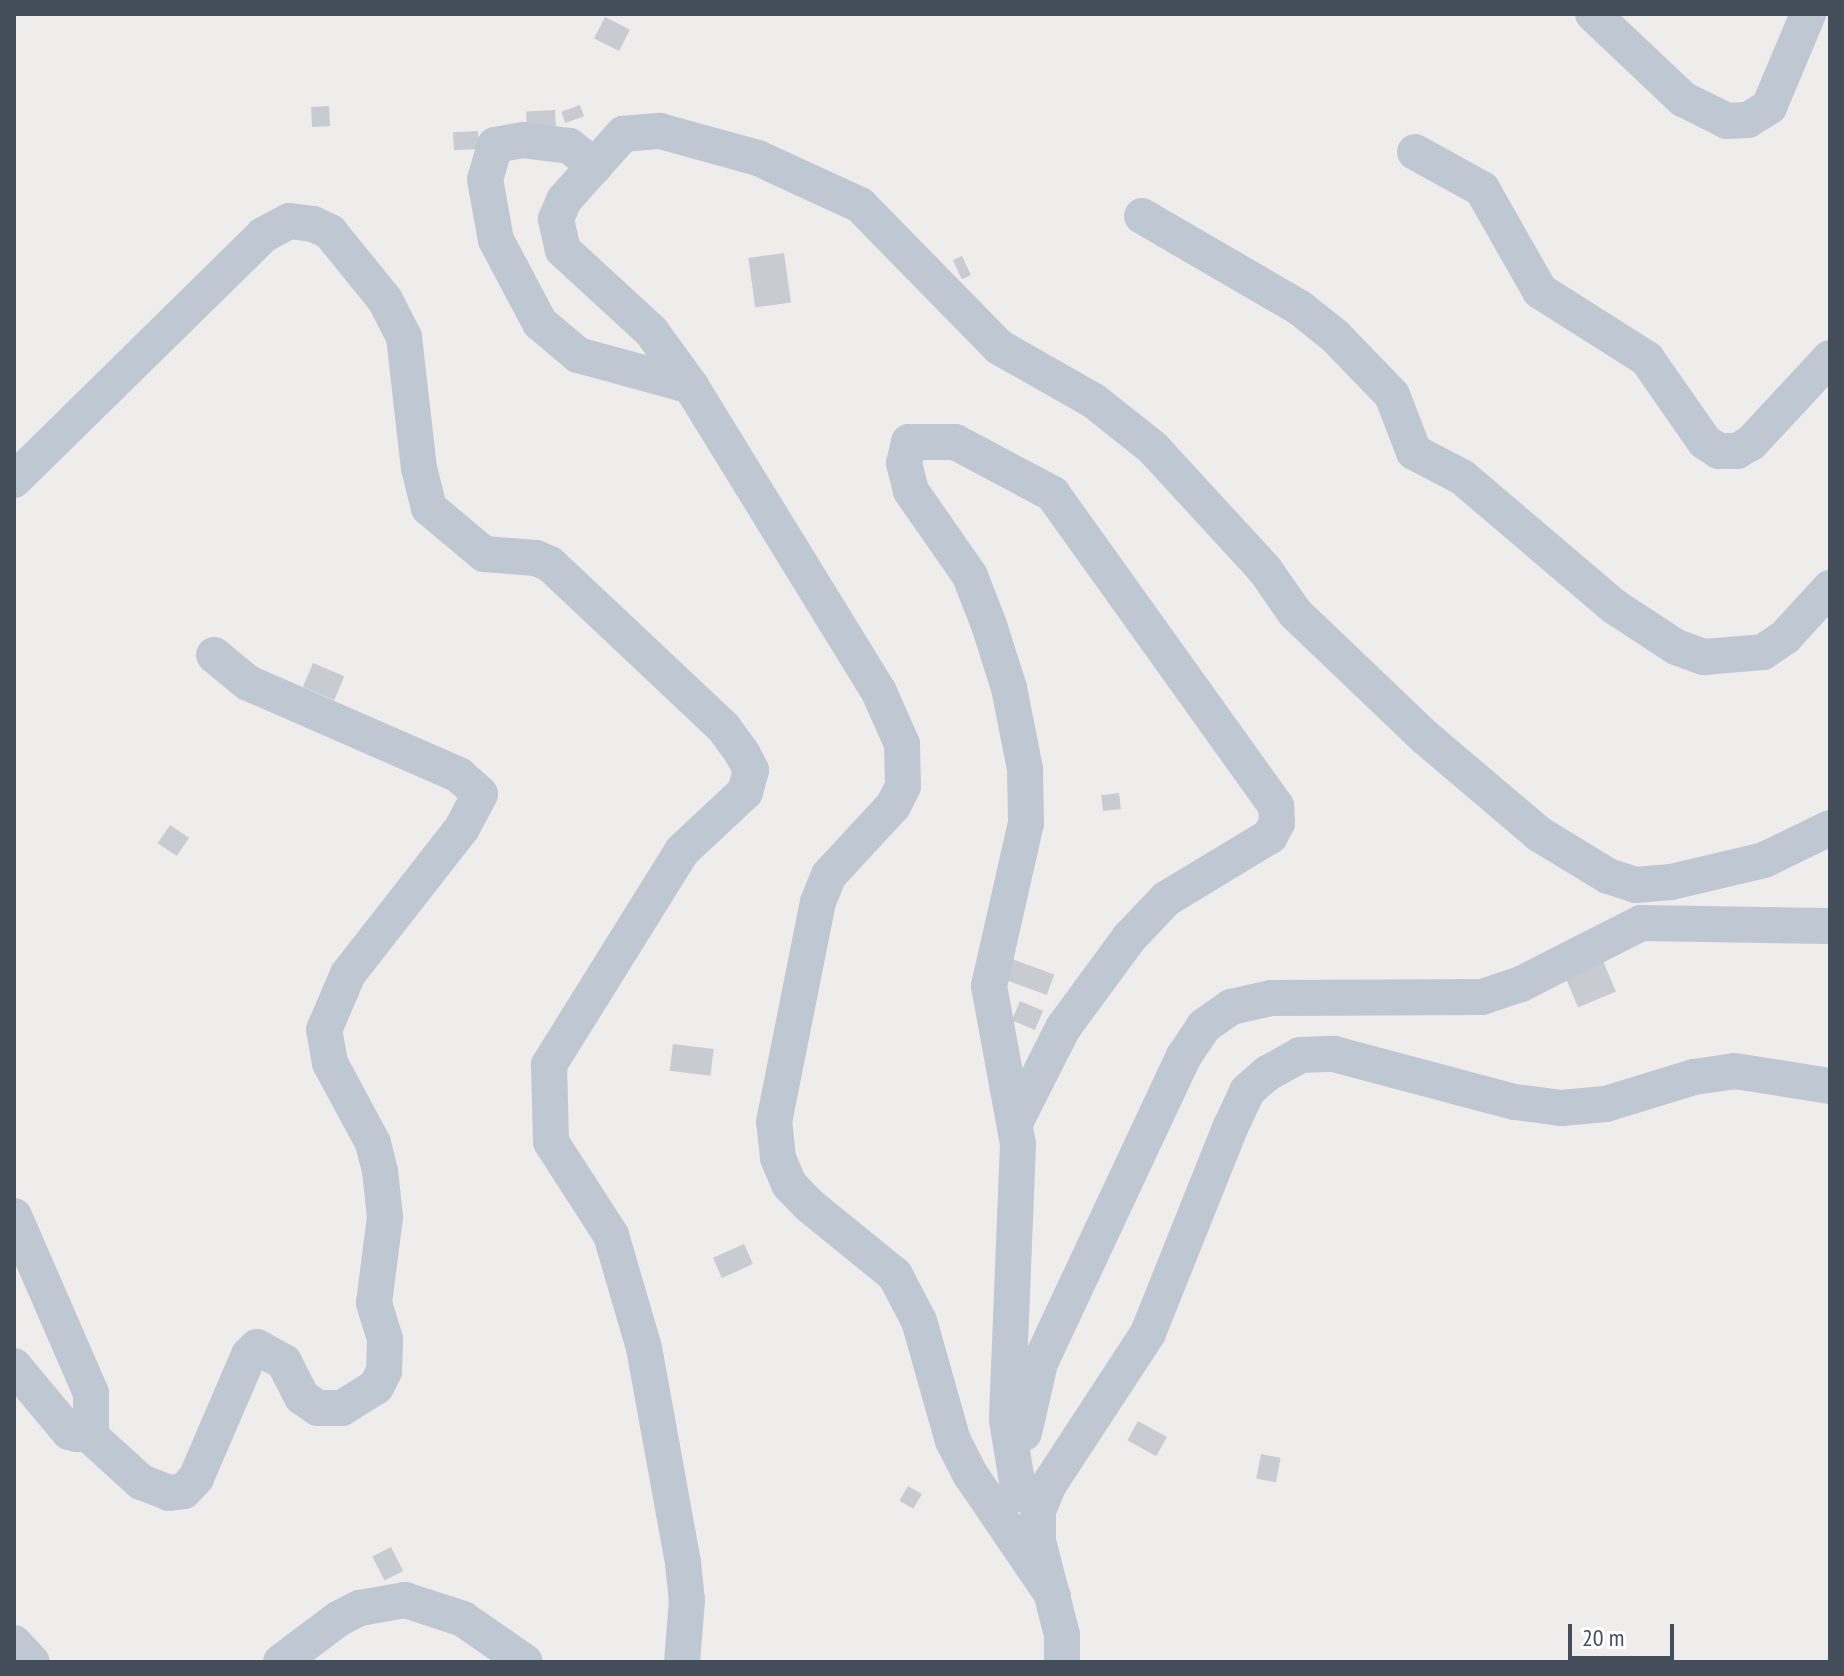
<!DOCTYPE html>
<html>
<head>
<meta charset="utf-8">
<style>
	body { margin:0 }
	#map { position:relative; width:1844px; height:1676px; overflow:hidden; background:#efecec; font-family:"PT Sans Narrow",sans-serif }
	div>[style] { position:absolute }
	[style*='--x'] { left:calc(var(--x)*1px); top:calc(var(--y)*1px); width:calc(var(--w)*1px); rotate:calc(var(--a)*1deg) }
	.building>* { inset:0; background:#c9cbd2; transform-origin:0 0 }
	.minor>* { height:36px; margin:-18px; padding:0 18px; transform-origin:18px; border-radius:18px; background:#bfc7d3 }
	span { translate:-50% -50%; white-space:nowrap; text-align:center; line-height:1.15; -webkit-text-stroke:7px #fff; paint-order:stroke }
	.frame { position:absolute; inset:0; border:16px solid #444e5a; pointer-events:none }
	.scale { position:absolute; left:1568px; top:1624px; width:106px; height:36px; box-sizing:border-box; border:4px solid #444e5a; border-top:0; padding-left:10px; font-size:24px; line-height:28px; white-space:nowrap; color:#444e5a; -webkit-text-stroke:6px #fff; paint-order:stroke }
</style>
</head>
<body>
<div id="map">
	<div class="building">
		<i style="left:605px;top:17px;width:28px;height:24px;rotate:27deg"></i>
		<i style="left:580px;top:105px;width:12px;height:20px;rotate:70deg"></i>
		<i style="left:329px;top:106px;width:20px;height:18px;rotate:87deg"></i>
		<i style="left:555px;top:110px;width:17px;height:29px;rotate:87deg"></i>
		<i style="left:478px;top:131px;width:18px;height:25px;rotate:87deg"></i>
		<i style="left:784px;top:253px;width:50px;height:36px;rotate:82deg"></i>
		<i style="left:962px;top:256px;width:21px;height:10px;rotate:65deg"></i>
		<i style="left:313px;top:663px;width:34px;height:26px;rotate:23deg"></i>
		<i style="left:1119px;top:793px;width:16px;height:18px;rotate:83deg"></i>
		<i style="left:170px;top:825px;width:23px;height:22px;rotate:34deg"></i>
		<i style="left:1012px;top:959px;width:45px;height:22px;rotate:20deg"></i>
		<i style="left:1603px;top:961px;width:33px;height:41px;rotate:67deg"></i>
		<i style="left:1020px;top:1001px;width:25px;height:21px;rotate:23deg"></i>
		<i style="left:673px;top:1044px;width:41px;height:27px;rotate:7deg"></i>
		<i style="left:744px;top:1244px;width:22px;height:34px;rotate:66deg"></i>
		<i style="left:1138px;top:1421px;width:33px;height:22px;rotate:29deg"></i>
		<i style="left:1261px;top:1454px;width:20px;height:25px;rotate:11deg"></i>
		<i style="left:908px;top:1486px;width:16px;height:17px;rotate:30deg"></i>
		<i style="left:391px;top:1547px;width:27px;height:21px;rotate:63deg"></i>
	</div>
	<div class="minor">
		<i style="--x:1593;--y:14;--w:124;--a:43.4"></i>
		<i style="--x:1683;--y:99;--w:49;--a:26.6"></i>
		<i style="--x:1727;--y:121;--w:21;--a:-3"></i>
		<i style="--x:1748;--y:120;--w:25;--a:-32"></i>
		<i style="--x:1769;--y:107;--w:101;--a:-67.2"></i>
		<i style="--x:1415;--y:152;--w:77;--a:28.9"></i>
		<i style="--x:1482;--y:189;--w:117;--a:60.4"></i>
		<i style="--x:1540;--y:291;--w:127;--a:32.4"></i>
		<i style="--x:1647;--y:359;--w:101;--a:55.1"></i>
		<i style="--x:1705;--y:442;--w:17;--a:33"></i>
		<i style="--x:1719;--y:451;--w:18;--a:0"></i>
		<i style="--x:1737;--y:451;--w:16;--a:-30"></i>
		<i style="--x:1751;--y:443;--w:116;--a:-47.1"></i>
		<i style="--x:595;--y:166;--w:33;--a:-142"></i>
		<i style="--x:569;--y:146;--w:46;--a:-172.6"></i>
		<i style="--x:523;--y:140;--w:28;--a:170"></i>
		<i style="--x:495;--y:145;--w:35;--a:106"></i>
		<i style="--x:485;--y:179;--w:62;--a:79.8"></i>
		<i style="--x:496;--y:240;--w:94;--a:62.1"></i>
		<i style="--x:540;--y:323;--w:50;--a:40.1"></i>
		<i style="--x:578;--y:355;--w:117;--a:15.3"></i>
		<i style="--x:1142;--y:216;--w:183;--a:30.2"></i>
		<i style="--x:1300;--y:308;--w:45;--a:38.7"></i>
		<i style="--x:1335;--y:336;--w:82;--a:46"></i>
		<i style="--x:1392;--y:395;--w:61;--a:68.9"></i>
		<i style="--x:1414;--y:452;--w:54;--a:27.5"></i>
		<i style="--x:1462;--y:477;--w:201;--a:40.4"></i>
		<i style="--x:1615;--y:607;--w:73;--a:33.3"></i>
		<i style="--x:1676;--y:647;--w:30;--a:20"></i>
		<i style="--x:1704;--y:657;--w:59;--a:-4.8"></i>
		<i style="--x:1763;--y:652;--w:27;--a:-34"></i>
		<i style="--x:1785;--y:637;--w:67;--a:-47.4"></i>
		<i style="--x:14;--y:480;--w:349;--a:-44.5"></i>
		<i style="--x:263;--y:235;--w:30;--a:-28"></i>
		<i style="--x:289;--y:221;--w:24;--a:7"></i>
		<i style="--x:313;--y:224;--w:19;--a:25"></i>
		<i style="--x:330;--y:232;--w:87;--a:51"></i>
		<i style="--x:385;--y:300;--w:42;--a:62.8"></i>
		<i style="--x:404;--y:337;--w:132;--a:83.5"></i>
		<i style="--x:419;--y:468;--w:41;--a:76"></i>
		<i style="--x:429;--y:508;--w:72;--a:39.9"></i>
		<i style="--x:484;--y:554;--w:52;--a:4.4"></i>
		<i style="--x:536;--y:558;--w:15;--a:23"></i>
		<i style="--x:550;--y:564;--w:239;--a:43.3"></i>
		<i style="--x:724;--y:728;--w:31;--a:54"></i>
		<i style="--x:742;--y:753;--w:19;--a:62"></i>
		<i style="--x:751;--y:770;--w:23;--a:105"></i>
		<i style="--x:745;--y:792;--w:86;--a:136.9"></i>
		<i style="--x:682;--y:851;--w:252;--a:121.9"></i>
		<i style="--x:549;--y:1065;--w:77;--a:88.5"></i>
		<i style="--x:551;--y:1142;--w:111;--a:57.2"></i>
		<i style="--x:611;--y:1235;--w:118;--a:73.7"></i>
		<i style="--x:644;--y:1348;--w:219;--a:79.7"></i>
		<i style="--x:683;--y:1563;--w:37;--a:84"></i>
		<i style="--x:687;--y:1600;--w:62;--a:94.6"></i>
		<i style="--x:1016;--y:1121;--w:104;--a:-63.2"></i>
		<i style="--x:1063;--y:1028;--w:112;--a:-53.7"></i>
		<i style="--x:1129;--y:938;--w:54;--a:-46.5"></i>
		<i style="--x:1166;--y:899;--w:122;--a:-31.2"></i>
		<i style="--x:1270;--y:836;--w:15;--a:-62"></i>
		<i style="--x:1277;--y:823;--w:17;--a:-93"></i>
		<i style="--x:1276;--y:806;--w:384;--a:-125.6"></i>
		<i style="--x:1053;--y:494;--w:111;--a:-152"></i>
		<i style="--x:955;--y:442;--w:46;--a:180"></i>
		<i style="--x:909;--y:442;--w:22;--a:103"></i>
		<i style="--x:904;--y:463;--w:29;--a:76"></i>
		<i style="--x:911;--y:491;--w:103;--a:55.2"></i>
		<i style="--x:970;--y:576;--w:53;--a:68.8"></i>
		<i style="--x:989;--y:625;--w:66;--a:72.4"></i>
		<i style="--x:1009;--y:688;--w:83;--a:78.8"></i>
		<i style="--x:1025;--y:769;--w:54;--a:88.9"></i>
		<i style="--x:1026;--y:823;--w:167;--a:102.8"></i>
		<i style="--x:989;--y:986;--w:161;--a:79.6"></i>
		<i style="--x:1018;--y:1144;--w:276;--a:92.3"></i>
		<i style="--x:1007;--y:1420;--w:75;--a:80.8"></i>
		<i style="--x:14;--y:1216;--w:193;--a:66.5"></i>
		<i style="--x:91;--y:1393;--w:33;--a:90"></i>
		<i style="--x:91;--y:1426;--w:16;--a:150"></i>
		<i style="--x:77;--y:1434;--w:8;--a:-166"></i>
		<i style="--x:69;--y:1432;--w:86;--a:-129.8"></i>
		<i style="--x:85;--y:1431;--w:76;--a:42.3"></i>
		<i style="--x:141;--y:1482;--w:30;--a:21"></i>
		<i style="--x:169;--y:1493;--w:15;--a:-8"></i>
		<i style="--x:184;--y:1491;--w:18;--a:-47"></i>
		<i style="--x:196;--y:1478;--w:134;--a:-66.7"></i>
		<i style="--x:249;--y:1355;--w:11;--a:-45"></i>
		<i style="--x:257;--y:1347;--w:31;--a:29"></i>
		<i style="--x:284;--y:1362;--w:39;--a:63"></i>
		<i style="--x:302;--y:1397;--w:19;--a:35"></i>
		<i style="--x:318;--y:1408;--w:24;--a:0"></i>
		<i style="--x:342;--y:1408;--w:40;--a:-32"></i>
		<i style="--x:376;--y:1387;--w:18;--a:-63"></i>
		<i style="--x:384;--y:1371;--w:32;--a:-88"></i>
		<i style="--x:385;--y:1339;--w:38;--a:-107"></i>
		<i style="--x:374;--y:1303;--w:87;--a:-82.7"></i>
		<i style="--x:385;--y:1217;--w:46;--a:-96.2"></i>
		<i style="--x:380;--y:1171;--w:29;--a:-104"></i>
		<i style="--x:373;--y:1143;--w:91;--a:-118.3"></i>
		<i style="--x:330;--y:1063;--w:34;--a:-100"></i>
		<i style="--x:324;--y:1030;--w:61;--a:-66.8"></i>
		<i style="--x:348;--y:974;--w:185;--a:-52"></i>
		<i style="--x:462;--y:828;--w:38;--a:-62"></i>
		<i style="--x:480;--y:794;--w:28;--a:-138"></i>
		<i style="--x:459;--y:775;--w:230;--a:-156.4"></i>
		<i style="--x:248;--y:683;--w:44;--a:-140.5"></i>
		<i style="--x:1024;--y:1433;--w:72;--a:-77.1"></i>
		<i style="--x:1040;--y:1363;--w:339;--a:-64.9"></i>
		<i style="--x:1184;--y:1056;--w:36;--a:-56"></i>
		<i style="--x:1204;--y:1026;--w:33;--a:-35"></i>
		<i style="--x:1231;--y:1007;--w:41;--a:-12.7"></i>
		<i style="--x:1271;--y:998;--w:211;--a:-0.3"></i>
		<i style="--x:1482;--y:997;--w:41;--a:-18.4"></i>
		<i style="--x:1521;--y:984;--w:135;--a:-26.9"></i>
		<i style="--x:1641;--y:923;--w:189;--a:0.9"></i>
		<i style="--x:1053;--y:1596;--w:148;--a:-124.2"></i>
		<i style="--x:970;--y:1474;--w:37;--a:-117"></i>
		<i style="--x:953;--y:1441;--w:125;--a:-105.8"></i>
		<i style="--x:919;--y:1321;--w:52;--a:-117.6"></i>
		<i style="--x:895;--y:1275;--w:111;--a:-140.9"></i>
		<i style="--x:809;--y:1205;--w:29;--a:-134"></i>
		<i style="--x:789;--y:1184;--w:28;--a:-113"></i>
		<i style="--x:778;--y:1158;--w:36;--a:-96"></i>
		<i style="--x:774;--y:1122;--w:224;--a:-78.7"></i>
		<i style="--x:818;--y:902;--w:29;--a:-68"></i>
		<i style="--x:829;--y:875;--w:94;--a:-47.2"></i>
		<i style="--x:893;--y:806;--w:22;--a:-63"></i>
		<i style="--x:903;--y:786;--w:42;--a:-91.4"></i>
		<i style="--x:902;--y:744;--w:57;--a:-113.9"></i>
		<i style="--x:879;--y:692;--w:359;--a:-121.6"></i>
		<i style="--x:691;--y:386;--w:68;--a:-126"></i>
		<i style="--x:651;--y:331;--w:120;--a:-137.4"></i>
		<i style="--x:563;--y:250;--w:32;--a:-103"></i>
		<i style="--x:556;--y:219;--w:21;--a:-67"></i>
		<i style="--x:564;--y:200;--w:89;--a:-48.2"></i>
		<i style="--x:623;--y:134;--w:37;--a:-5"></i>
		<i style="--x:660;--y:131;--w:102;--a:15.4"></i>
		<i style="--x:758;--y:158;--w:112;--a:24.7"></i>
		<i style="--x:860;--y:205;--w:199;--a:45.6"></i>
		<i style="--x:999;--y:347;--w:109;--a:29.6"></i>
		<i style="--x:1094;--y:401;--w:75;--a:38.5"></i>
		<i style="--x:1153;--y:448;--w:166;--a:47.4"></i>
		<i style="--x:1265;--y:570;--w:52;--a:55.1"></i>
		<i style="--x:1295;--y:613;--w:181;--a:43.7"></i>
		<i style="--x:1426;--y:738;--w:148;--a:40.3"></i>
		<i style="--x:1539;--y:834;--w:81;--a:31.3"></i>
		<i style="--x:1608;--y:876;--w:29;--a:18"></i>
		<i style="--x:1636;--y:885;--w:35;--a:-5"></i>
		<i style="--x:1671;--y:882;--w:96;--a:-13.3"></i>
		<i style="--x:1764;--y:860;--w:73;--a:-25.9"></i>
		<i style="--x:14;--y:1643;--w:26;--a:47"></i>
		<i style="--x:281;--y:1662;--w:71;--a:-37"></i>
		<i style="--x:338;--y:1619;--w:25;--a:-27"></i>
		<i style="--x:360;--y:1608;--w:46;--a:-10.1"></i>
		<i style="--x:405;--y:1600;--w:61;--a:18.1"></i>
		<i style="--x:463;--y:1619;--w:75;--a:34.7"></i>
		<i style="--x:1062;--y:1662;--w:27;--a:-90"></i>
		<i style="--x:1062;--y:1635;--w:97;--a:-104.3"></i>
		<i style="--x:1038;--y:1541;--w:30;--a:-90"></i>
		<i style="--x:1038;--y:1511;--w:27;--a:-68"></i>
		<i style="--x:1048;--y:1486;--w:183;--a:-56.8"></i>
		<i style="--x:1148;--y:1333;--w:223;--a:-68.2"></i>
		<i style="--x:1231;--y:1126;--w:38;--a:-65"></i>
		<i style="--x:1247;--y:1091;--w:28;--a:-41"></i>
		<i style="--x:1268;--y:1073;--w:37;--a:-29"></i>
		<i style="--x:1300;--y:1055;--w:34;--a:-2"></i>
		<i style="--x:1334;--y:1054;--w:187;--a:14.9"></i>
		<i style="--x:1515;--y:1102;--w:46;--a:7.4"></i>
		<i style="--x:1561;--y:1108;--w:45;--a:-5.1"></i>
		<i style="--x:1606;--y:1104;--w:92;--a:-17.1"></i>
		<i style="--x:1694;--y:1077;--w:41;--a:-8.3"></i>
		<i style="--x:1735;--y:1071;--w:96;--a:9"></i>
	</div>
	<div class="frame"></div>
	<div class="scale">20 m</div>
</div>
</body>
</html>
